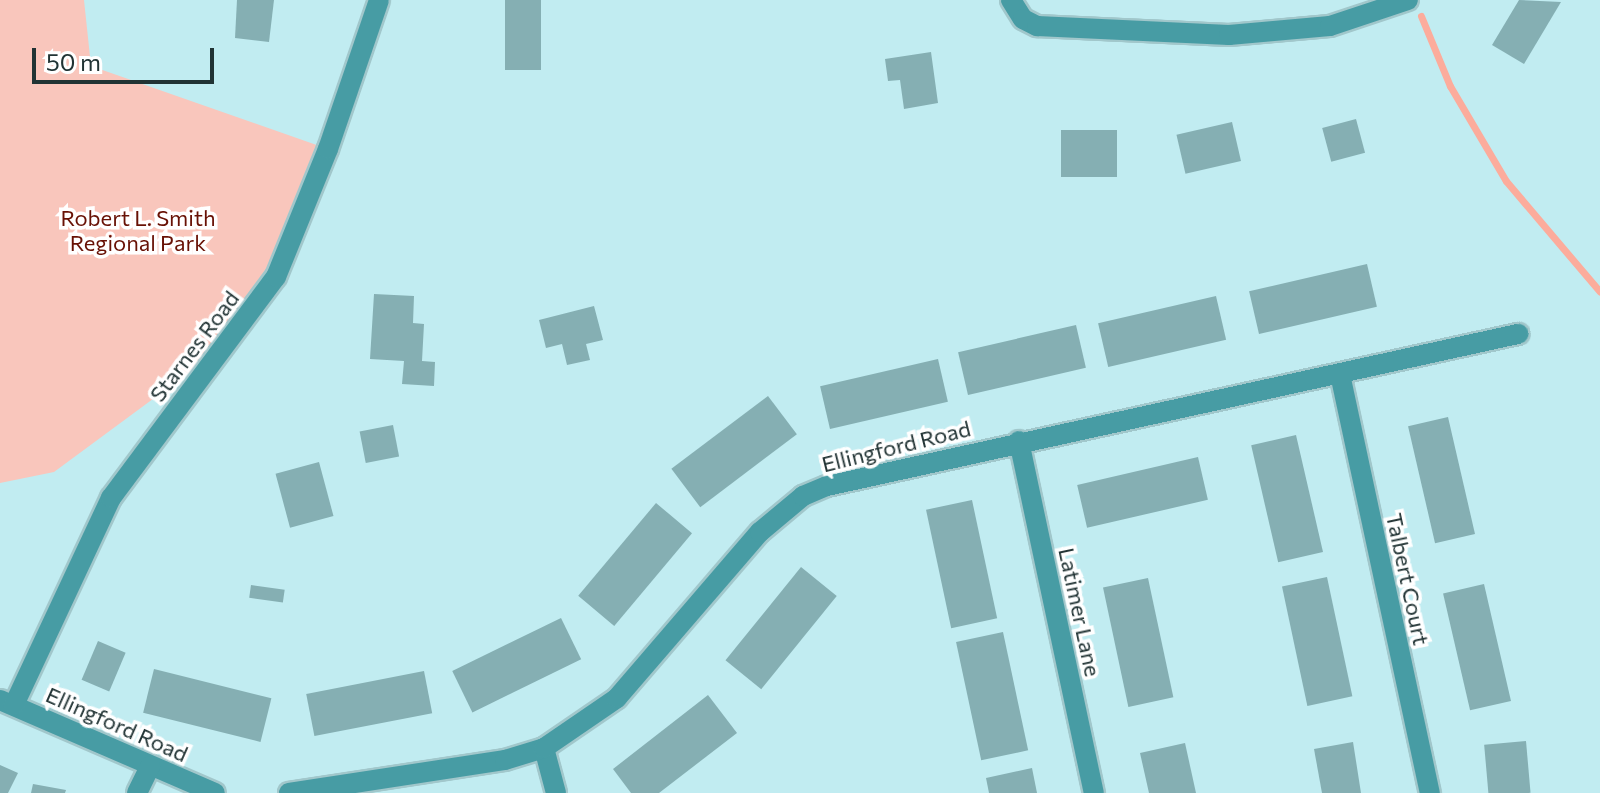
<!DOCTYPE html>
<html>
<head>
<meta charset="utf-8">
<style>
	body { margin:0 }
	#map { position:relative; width:1600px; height:793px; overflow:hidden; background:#c1ecf1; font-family:Commissioner,sans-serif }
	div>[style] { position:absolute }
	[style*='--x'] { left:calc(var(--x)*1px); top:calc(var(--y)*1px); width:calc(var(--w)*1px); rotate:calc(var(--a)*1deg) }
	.green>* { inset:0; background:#f9c6bc }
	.stream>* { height:7px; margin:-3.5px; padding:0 3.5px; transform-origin:3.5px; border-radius:3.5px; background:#fcac9c }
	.building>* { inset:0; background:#85afb3; transform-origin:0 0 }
	.roads { filter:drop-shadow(2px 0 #a1c7cb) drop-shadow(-2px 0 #a1c7cb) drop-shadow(0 2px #a1c7cb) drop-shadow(0 -2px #a1c7cb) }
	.minor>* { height:20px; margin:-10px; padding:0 10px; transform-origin:10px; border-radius:10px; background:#479ca4 }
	span { translate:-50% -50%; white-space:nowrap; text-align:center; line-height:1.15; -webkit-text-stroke:7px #fff; paint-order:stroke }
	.park-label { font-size:22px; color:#681105 }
	.street-label { font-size:22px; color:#213334 }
	.scale { position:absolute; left:32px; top:48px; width:182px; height:36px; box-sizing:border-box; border:4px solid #213334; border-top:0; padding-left:10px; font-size:24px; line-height:28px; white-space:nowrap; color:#213334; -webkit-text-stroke:6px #fff; paint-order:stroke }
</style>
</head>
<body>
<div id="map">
	<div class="green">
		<i style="clip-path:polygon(0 0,84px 0,91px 66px,328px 149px,286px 257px,222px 348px,54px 472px,0 483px)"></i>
	</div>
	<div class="stream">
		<i style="--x:1421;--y:16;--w:76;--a:67.5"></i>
		<i style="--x:1450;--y:86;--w:110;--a:59.5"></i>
		<i style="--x:1506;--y:181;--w:145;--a:49.7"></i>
	</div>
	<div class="building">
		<i style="clip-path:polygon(237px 0,274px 0,269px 42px,235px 38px)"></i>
		<i style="left:505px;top:0;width:36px;height:70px"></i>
		<i style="clip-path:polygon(1519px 0,1561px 2px,1524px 64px,1492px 45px)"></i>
		<i style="clip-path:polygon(931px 52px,938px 103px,904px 109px,900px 80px,888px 81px,885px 59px)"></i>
		<i style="left:1356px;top:119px;width:35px;height:35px;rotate:75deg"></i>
		<i style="left:1232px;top:122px;width:40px;height:57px;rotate:77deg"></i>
		<i style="left:1061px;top:130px;width:56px;height:47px"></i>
		<i style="left:1367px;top:264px;width:44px;height:121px;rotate:77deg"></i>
		<i style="clip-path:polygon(374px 294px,414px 296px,413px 323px,424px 324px,422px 361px,435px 362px,434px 386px,402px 384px,404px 361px,370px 359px)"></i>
		<i style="left:1216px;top:296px;width:45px;height:121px;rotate:77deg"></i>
		<i style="clip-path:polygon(594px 306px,603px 340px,586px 344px,590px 360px,567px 365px,562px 344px,546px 348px,539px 320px)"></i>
		<i style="left:1076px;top:325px;width:44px;height:121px;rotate:77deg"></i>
		<i style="left:938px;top:359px;width:44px;height:121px;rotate:77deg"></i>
		<i style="left:768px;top:396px;width:48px;height:121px;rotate:53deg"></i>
		<i style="left:1448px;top:417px;width:120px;height:41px;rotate:77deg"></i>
		<i style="left:393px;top:425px;width:32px;height:34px;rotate:79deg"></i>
		<i style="left:1296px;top:435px;width:120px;height:46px;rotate:77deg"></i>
		<i style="left:1198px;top:457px;width:44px;height:124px;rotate:77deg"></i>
		<i style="left:319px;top:462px;width:56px;height:45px;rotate:75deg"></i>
		<i style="left:972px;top:500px;width:121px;height:47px;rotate:78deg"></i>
		<i style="left:656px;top:503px;width:47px;height:121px;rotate:40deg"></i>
		<i style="left:801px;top:567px;width:46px;height:120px;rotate:39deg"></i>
		<i style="left:1327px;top:577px;width:122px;height:46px;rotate:78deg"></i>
		<i style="left:1148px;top:578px;width:122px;height:46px;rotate:78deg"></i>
		<i style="left:1484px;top:584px;width:120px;height:42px;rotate:77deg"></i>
		<i style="left:251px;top:585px;width:34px;height:13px;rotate:8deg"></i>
		<i style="left:561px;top:618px;width:46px;height:121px;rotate:64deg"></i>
		<i style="left:1003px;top:632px;width:121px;height:48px;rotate:78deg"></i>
		<i style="left:98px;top:641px;width:30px;height:42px;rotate:23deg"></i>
		<i style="left:154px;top:669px;width:121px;height:45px;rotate:14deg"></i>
		<i style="left:424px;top:671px;width:43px;height:120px;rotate:79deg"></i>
		<i style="clip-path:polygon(708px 695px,737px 733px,659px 793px,631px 793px,613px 769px)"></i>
		<i style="left:1526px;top:741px;width:52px;height:42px;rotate:85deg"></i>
		<i style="clip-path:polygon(1353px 742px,1361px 793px,1322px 793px,1314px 749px)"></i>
		<i style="clip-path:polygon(1185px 743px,1196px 793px,1149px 793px,1140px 753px)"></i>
		<i style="clip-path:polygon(0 765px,18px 773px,8px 793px,0 793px)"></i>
		<i style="clip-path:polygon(1032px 768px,1037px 793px,989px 793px,986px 778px)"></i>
		<i style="clip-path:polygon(33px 784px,66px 790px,65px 793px,31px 793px)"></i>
	</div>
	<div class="roads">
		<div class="minor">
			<i style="--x:1011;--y:0;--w:22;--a:58"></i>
			<i style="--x:1023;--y:19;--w:16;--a:27"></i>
			<i style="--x:1037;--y:26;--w:192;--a:2.7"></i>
			<i style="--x:1229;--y:35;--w:101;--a:-5.1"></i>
			<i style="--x:1330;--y:26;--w:82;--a:-18.4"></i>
			<i style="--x:1340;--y:374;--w:429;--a:77.9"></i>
			<i style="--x:1019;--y:441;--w:360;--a:78"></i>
			<i style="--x:0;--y:700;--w:234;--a:23.4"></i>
			<i style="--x:14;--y:705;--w:229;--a:-64.9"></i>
			<i style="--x:111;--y:498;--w:276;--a:-53.3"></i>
			<i style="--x:276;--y:277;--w:138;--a:-67.9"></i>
			<i style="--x:328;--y:149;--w:157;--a:-71.1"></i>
			<i style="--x:544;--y:748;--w:47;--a:75.1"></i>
			<i style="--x:137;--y:793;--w:30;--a:-64"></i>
			<i style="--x:289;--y:793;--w:219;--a:-8.7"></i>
			<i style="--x:505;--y:760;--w:41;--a:-17.1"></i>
			<i style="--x:544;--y:748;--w:88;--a:-34.4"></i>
			<i style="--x:617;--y:698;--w:219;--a:-49.3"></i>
			<i style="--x:760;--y:532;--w:56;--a:-39.9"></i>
			<i style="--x:803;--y:496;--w:26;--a:-23"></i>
			<i style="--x:827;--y:486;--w:708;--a:-12.41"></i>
		</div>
	</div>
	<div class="park-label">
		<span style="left:138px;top:230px">Robert L. Smith<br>Regional Park</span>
	</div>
	<div class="street-label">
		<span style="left:194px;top:346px;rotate:-53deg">Starnes Road</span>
		<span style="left:896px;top:446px;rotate:-14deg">Ellingford Road</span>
		<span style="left:1408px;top:579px;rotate:78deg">Talbert Court</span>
		<span style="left:1080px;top:612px;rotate:78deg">Latimer Lane</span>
		<span style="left:117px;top:724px;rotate:24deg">Ellingford Road</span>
	</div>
	<div class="scale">50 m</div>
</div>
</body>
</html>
